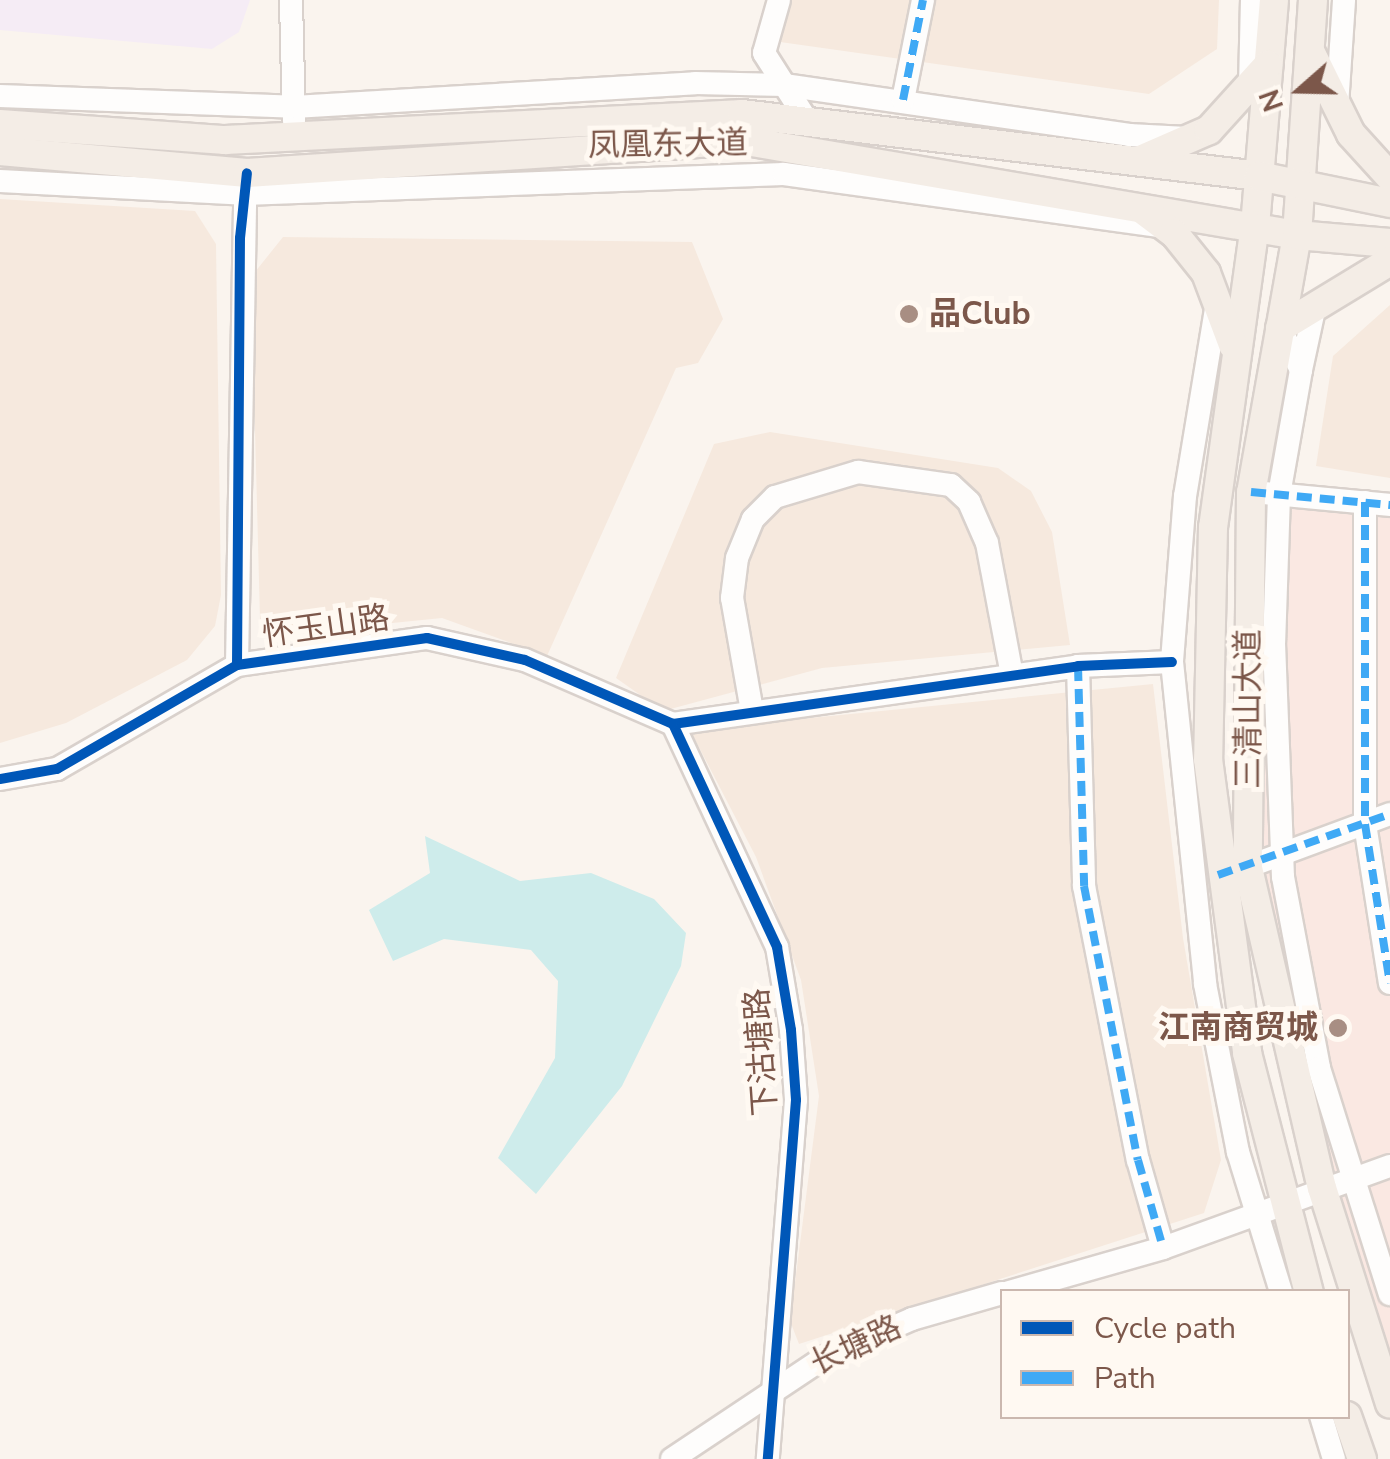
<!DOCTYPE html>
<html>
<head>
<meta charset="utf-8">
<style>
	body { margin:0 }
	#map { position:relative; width:1390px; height:1459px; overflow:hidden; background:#faf4ee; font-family:"Nunito Sans","Noto Sans SC",sans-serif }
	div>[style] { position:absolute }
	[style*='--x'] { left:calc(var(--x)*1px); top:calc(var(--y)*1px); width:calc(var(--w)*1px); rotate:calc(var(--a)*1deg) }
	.residential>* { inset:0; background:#f6e9de }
	.commercial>* { inset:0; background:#fae8e2 }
	.education>* { inset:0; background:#f5ecf5 }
	.water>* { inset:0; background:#ceeceb }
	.roads { filter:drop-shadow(2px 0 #d9d1cc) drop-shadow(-2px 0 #d9d1cc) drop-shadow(0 2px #d9d1cc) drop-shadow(0 -2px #d9d1cc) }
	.minor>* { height:22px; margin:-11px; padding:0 11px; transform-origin:11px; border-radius:11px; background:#fefdfc }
	.major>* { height:28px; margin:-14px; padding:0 14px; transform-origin:14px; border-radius:14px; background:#f4ede6 }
	.quiet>* { height:8px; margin-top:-4px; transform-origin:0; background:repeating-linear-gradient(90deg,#3fa9f5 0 15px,transparent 0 23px) }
	.cycleway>* { height:10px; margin:-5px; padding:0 5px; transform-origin:5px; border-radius:5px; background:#0057b8 }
	.dots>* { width:28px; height:28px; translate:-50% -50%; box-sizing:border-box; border:5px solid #fff9f2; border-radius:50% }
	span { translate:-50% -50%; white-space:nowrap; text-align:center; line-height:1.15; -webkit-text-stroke:10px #fff9f2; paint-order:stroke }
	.street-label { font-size:32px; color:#7c574a }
	.poi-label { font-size:32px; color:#7c574a; font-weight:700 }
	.left { translate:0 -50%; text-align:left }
	.right { translate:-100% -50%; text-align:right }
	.legend { position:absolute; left:1000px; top:1289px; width:350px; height:130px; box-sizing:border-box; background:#fff9f2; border:2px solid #cbb8af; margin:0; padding:12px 18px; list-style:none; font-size:30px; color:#7c574a }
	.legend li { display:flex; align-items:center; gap:20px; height:50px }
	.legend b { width:50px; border:2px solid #cbb8af }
	.north { position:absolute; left:1250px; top:40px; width:100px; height:100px; -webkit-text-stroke:8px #fff9f2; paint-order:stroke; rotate:250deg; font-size:28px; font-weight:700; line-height:40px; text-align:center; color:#7c574a }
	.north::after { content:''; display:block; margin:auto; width:35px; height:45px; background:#7c574a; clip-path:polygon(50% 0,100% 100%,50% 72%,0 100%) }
</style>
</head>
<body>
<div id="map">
	<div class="residential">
		<i style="clip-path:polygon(785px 0,1219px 0,1217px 49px,1149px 94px,773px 41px)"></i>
		<i style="clip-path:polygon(0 199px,195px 211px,216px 244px,221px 595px,215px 626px,187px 660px,66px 723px,0 743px)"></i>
		<i style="clip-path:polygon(283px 237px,692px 242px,723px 319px,698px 363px,676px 368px,547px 656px,442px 618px,293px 633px,260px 619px,251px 277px)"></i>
		<i style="clip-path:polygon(1390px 305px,1390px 478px,1316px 466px,1333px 356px)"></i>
		<i style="clip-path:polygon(770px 432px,998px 468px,1031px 491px,1052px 532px,1070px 645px,822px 668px,663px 711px,616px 678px,714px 444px)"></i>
		<i style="clip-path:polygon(1153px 684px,1183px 938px,1221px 1160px,1204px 1213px,799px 1344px,790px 1321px,819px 1096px,801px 980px,756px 857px,690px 730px)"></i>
	</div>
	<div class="commercial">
		<i style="clip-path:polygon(1251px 492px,1390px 510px,1390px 1402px,1248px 868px)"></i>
	</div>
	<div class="education">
		<i style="clip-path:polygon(0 0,250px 0,239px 32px,212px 49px,0 30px)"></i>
	</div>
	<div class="water">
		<i style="clip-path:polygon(425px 836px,520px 881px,591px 873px,654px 899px,686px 933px,681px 966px,622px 1086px,536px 1194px,498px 1158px,555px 1058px,558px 981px,531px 950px,444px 939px,393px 961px,369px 910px,430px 873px)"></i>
	</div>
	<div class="roads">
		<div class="minor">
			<i style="--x:291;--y:0;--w:121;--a:88.6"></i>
			<i style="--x:779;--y:0;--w:55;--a:105.8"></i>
			<i style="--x:764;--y:53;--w:82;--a:57.5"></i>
			<i style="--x:1250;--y:87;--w:87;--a:-88.7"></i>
			<i style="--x:0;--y:96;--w:294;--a:2.1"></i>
			<i style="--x:294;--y:107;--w:402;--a:-3.4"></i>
			<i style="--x:695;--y:83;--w:89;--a:1.3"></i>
			<i style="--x:784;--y:85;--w:349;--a:8.2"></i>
			<i style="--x:1129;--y:135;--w:58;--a:3"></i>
			<i style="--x:903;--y:100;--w:102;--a:-78.7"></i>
			<i style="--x:1337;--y:106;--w:106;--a:-86.2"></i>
			<i style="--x:0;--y:181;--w:244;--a:3"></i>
			<i style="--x:244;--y:194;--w:540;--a:-2.12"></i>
			<i style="--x:784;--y:174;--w:386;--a:7.9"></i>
			<i style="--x:1217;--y:303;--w:196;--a:99.4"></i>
			<i style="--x:1185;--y:496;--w:167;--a:94.5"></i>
			<i style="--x:1172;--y:662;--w:324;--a:84.1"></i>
			<i style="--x:1205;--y:984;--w:171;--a:78.9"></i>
			<i style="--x:1238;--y:1152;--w:146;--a:72.9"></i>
			<i style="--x:1280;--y:328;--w:47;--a:63.4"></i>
			<i style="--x:1301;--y:370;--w:127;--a:100"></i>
			<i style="--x:1279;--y:495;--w:148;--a:91.9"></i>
			<i style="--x:1274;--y:643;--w:234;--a:87.8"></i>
			<i style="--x:1283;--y:877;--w:194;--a:79.3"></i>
			<i style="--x:1319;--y:1068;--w:237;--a:72.6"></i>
			<i style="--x:1301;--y:370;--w:66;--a:-77.8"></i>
			<i style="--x:1264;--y:493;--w:127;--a:5.4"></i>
			<i style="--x:1365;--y:502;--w:322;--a:90"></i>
			<i style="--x:1365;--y:824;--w:161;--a:81.1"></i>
			<i style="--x:237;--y:665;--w:481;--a:-89"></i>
			<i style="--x:1078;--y:666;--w:220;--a:88.4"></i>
			<i style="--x:1084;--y:886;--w:279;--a:78.9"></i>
			<i style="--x:1138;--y:1160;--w:91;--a:74.1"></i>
			<i style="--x:752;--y:711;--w:115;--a:-100"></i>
			<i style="--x:732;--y:598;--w:40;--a:-82.9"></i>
			<i style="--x:737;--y:558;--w:42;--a:-67.7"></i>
			<i style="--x:753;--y:519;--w:31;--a:-45"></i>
			<i style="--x:775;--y:497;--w:87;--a:-16.8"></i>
			<i style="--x:858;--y:472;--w:94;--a:8"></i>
			<i style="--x:951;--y:485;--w:25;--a:43"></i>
			<i style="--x:969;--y:502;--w:45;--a:66.3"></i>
			<i style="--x:987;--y:543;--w:134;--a:79.3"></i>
			<i style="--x:673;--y:724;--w:246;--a:65"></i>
			<i style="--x:777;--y:947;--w:84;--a:80.4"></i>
			<i style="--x:791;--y:1030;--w:70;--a:85.9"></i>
			<i style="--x:796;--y:1100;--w:360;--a:94.5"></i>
			<i style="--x:673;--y:724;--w:409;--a:-8.1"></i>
			<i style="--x:1078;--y:666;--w:94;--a:-2.4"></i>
			<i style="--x:0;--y:779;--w:58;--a:-10"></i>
			<i style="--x:57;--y:769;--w:208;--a:-30"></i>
			<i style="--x:237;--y:665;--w:192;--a:-8.1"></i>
			<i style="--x:427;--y:638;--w:100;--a:12.7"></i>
			<i style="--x:525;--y:660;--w:161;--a:23.4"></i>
			<i style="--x:1236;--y:871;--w:164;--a:-20.3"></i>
			<i style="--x:1009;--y:1292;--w:160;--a:-15.9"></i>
			<i style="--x:1163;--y:1248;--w:241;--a:-19.9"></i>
			<i style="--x:1321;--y:1416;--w:45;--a:73.2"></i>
			<i style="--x:672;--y:1459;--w:184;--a:-33.7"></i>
			<i style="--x:825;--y:1357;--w:95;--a:-23.6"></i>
			<i style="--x:912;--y:1319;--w:94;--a:-16.1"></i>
		</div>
		<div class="major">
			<i style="--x:1274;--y:0;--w:226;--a:94.8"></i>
			<i style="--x:1255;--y:225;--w:305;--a:97.9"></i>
			<i style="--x:1213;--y:527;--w:232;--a:91.2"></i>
			<i style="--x:1208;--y:759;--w:297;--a:82.4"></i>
			<i style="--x:1247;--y:1053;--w:247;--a:75.5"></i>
			<i style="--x:1313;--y:0;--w:236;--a:93.9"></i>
			<i style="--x:1297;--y:235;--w:261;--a:100.1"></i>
			<i style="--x:1251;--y:492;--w:376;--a:90.5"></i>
			<i style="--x:1248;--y:868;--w:328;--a:77"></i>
			<i style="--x:1322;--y:1188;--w:226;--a:72.5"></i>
			<i style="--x:1311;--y:53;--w:90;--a:63.7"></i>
			<i style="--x:1351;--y:134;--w:58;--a:47.8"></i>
			<i style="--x:0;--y:124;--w:226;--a:4.1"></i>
			<i style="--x:225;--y:140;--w:518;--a:-2.88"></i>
			<i style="--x:742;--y:114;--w:521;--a:6.84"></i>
			<i style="--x:1259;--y:176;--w:134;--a:11.6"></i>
			<i style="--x:0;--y:151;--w:248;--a:5.1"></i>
			<i style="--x:247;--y:173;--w:494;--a:-3.8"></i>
			<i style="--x:740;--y:140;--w:565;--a:9.68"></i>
			<i style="--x:1297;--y:235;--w:93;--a:4.9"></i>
			<i style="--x:1140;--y:160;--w:75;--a:-23.5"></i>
			<i style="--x:1209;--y:130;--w:88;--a:-47.8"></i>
			<i style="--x:1143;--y:210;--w:39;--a:37"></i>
			<i style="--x:1174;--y:233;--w:51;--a:51.3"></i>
			<i style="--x:1206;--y:273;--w:77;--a:69.4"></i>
			<i style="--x:1280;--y:328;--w:129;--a:-31.3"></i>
			<i style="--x:1347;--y:1416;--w:46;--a:70.8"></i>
		</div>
	</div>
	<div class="quiet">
		<i style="--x:903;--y:100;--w:102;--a:-78.7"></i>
		<i style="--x:1251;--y:492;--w:140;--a:5.3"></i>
		<i style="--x:1365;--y:502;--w:322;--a:90"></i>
		<i style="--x:1365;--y:824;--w:161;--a:81.1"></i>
		<i style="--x:1078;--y:666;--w:220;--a:88.4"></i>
		<i style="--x:1084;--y:886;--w:279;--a:78.9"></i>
		<i style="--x:1138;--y:1160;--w:91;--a:74.1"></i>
		<i style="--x:1218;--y:875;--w:182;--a:-19.5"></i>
	</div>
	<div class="cycleway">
		<i style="--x:237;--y:665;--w:427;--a:-89.6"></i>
		<i style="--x:240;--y:238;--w:65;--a:-83.9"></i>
		<i style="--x:673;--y:724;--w:246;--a:65"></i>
		<i style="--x:777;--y:947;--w:84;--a:80.4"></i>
		<i style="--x:791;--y:1030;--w:70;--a:85.9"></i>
		<i style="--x:796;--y:1100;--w:360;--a:94.5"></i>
		<i style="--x:673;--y:724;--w:409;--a:-8.1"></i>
		<i style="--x:1078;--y:666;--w:94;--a:-2.4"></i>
		<i style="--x:0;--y:779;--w:58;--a:-10"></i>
		<i style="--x:57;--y:769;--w:208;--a:-30"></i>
		<i style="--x:237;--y:665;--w:192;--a:-8.1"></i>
		<i style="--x:427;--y:638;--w:100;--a:12.7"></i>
		<i style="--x:525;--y:660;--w:161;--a:23.4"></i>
	</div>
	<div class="dots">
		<i style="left:909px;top:314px;background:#a88e83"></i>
		<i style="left:1338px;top:1028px;background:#a88e83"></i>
	</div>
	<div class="street-label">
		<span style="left:668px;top:145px;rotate:-1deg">凤凰东大道</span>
		<span style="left:326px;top:627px;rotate:-8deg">怀玉山路</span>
		<span style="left:1249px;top:709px;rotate:-90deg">三清山大道</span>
		<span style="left:762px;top:1052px;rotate:-94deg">下沽塘路</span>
		<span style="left:856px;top:1346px;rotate:-25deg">长塘路</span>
	</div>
	<div class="poi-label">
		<span class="left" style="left:929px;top:314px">品Club</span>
		<span class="right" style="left:1318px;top:1028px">江南商贸城</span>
	</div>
	<ul class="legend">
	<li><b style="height:12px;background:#0057b8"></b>Cycle path</li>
	<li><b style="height:12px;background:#3fa9f5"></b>Path</li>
	</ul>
	<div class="north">N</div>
</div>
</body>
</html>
